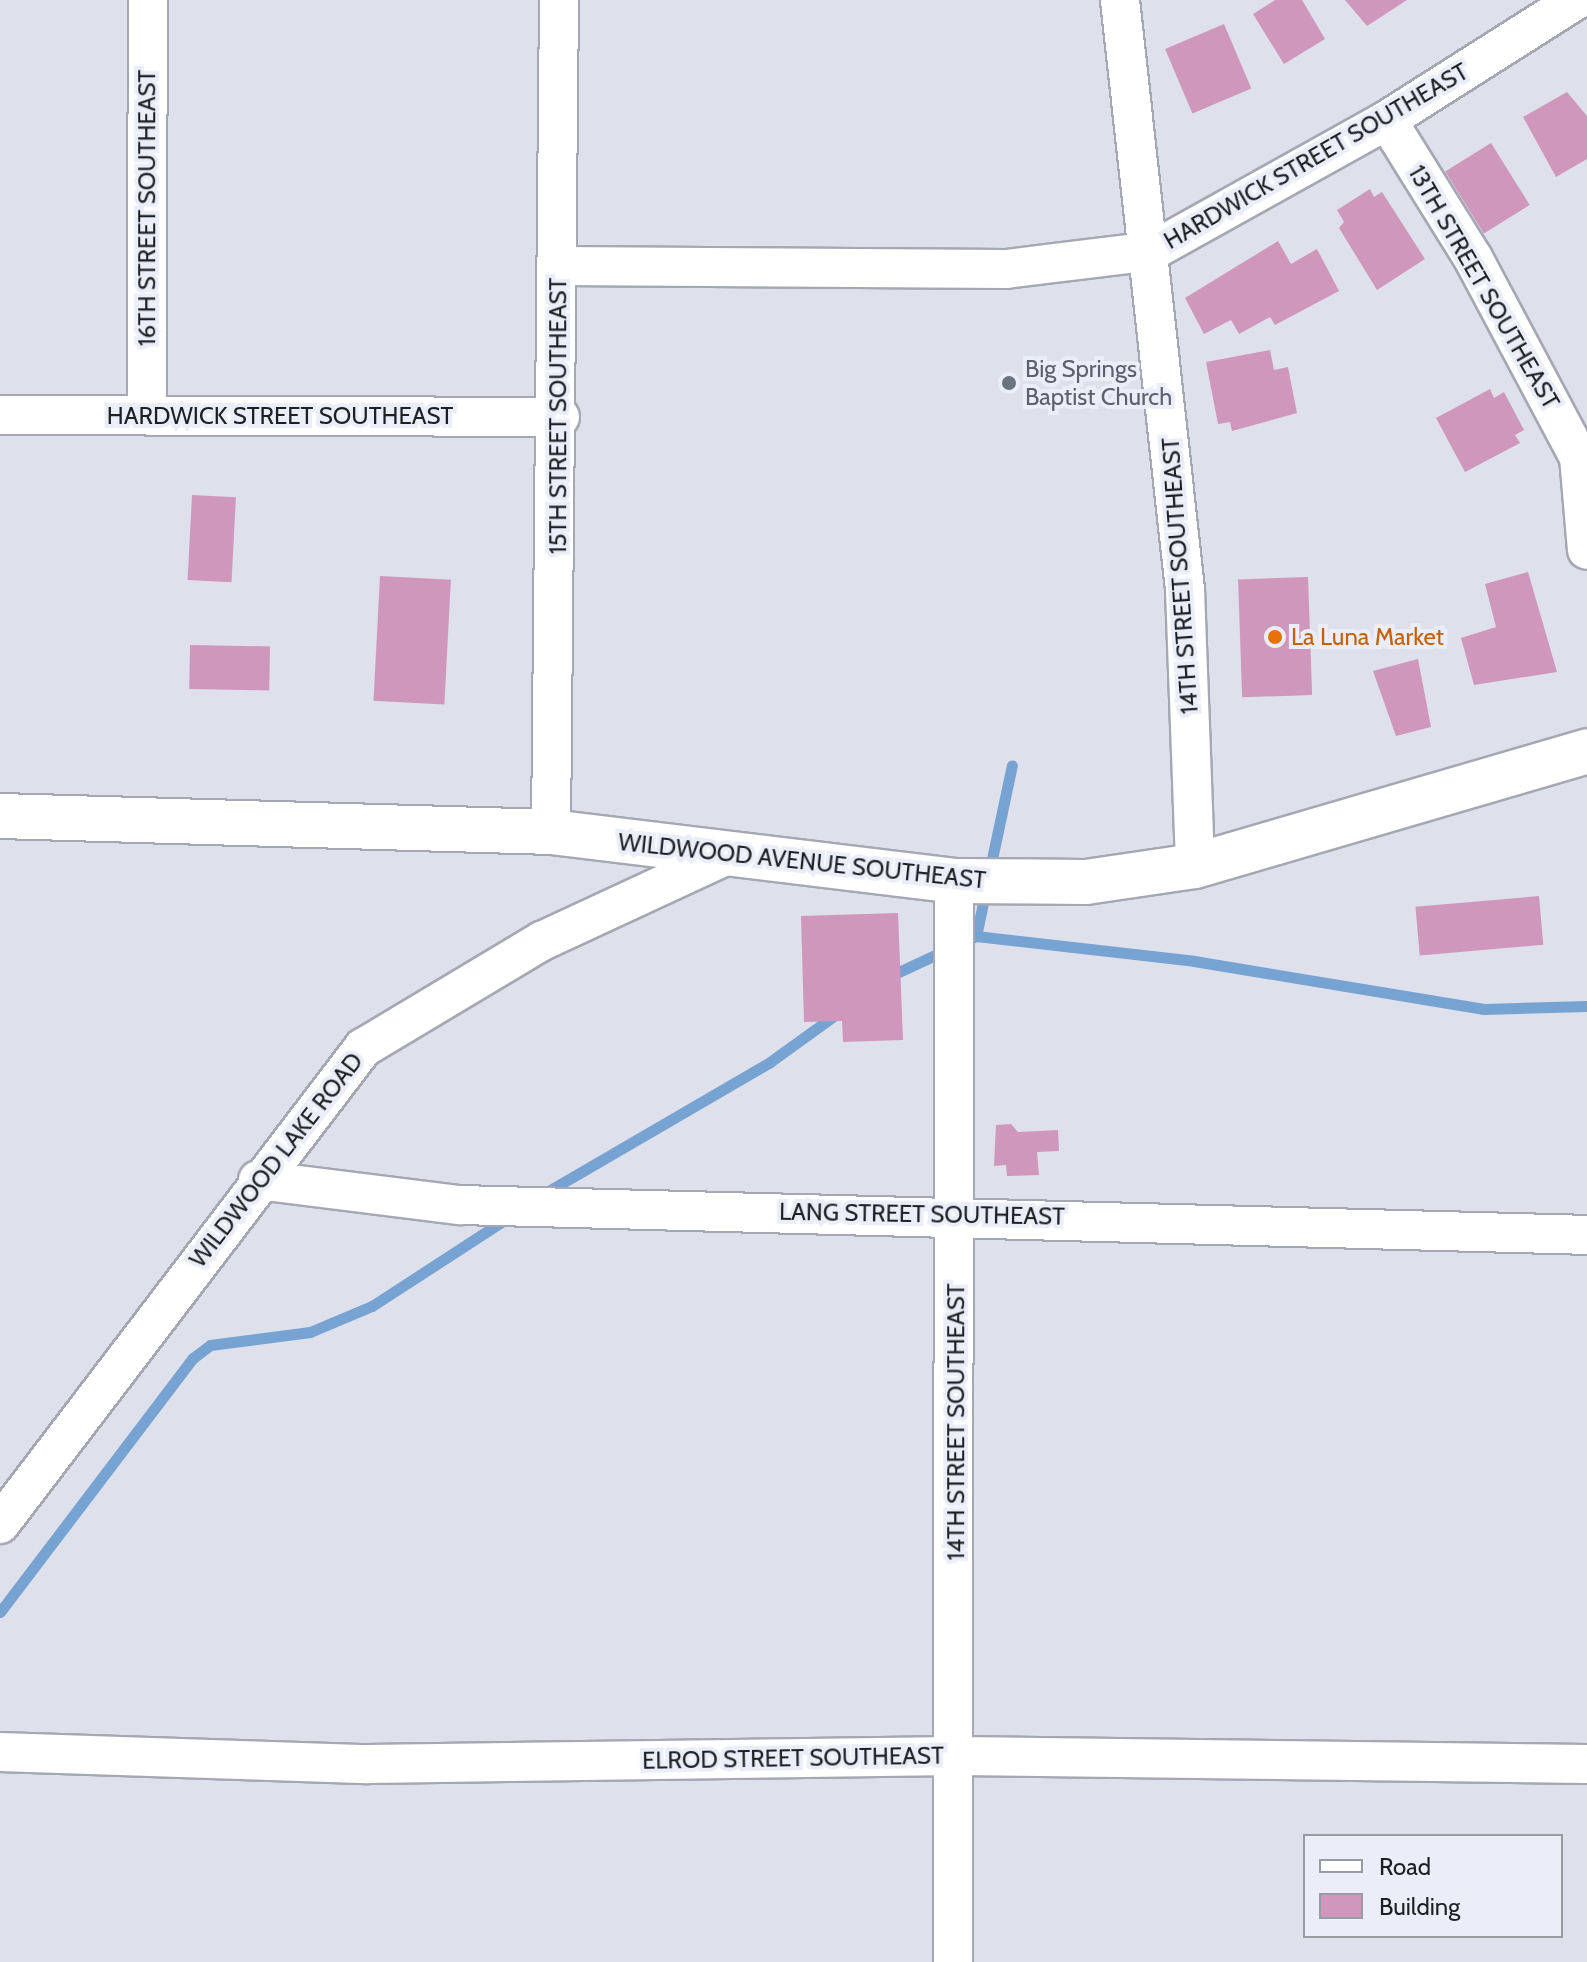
<!DOCTYPE html>
<html>
<head>
<meta charset="utf-8">
<style>
	body { margin:0 }
	#map { position:relative; width:1587px; height:1962px; overflow:hidden; background:#dee0eb; font-family:Cabin,sans-serif }
	div>[style] { position:absolute }
	[style*='--x'] { left:calc(var(--x)*1px); top:calc(var(--y)*1px); width:calc(var(--w)*1px); rotate:calc(var(--a)*1deg) }
	.stream>* { height:11px; margin:-5.5px; padding:0 5.5px; transform-origin:5.5px; border-radius:5.5px; background:#77a3d3 }
	.building>* { inset:0; background:#d097bd; transform-origin:0 0 }
	.roads { filter:drop-shadow(2px 0 #a5a7b2) drop-shadow(-2px 0 #a5a7b2) drop-shadow(0 2px #a5a7b2) drop-shadow(0 -2px #a5a7b2) }
	.minor>* { height:38px; margin:-19px; padding:0 19px; transform-origin:19px; border-radius:19px; background:#fff }
	.major>* { height:44px; margin:-22px; padding:0 22px; transform-origin:22px; border-radius:22px; background:#fff }
	.dots>* { width:22px; height:22px; translate:-50% -50%; box-sizing:border-box; border:4px solid #ebeef9; border-radius:50% }
	span { translate:-50% -50%; white-space:nowrap; text-align:center; line-height:1.15; -webkit-text-stroke:8px #ebeef9; paint-order:stroke }
	.street-label { font-size:24px; color:#1e1f23 }
	.worship-label { font-size:24px; color:#5b616d }
	.left { translate:0 -50%; text-align:left }
	.food-label { font-size:24px; color:#c56008 }
	.legend { position:absolute; left:1303px; top:1834px; width:260px; height:104px; box-sizing:border-box; background:#ebeef9; border:2px solid #999ba3; margin:0; padding:10px 14px; list-style:none; font-size:24px; color:#1e1f23 }
	.legend li { display:flex; align-items:center; gap:16px; height:40px }
	.legend b { width:40px; border:2px solid #999ba3 }
</style>
</head>
<body>
<div id="map">
	<div class="stream">
		<i style="--x:989;--y:873;--w:110;--a:-78"></i>
		<i style="--x:976;--y:936;--w:48;--a:-78"></i>
		<i style="--x:888;--y:977;--w:97;--a:-25"></i>
		<i style="--x:976;--y:936;--w:219;--a:6.5"></i>
		<i style="--x:1194;--y:961;--w:294;--a:9.4"></i>
		<i style="--x:1484;--y:1009;--w:103;--a:-1.7"></i>
		<i style="--x:540;--y:1196;--w:266;--a:-30.2"></i>
		<i style="--x:770;--y:1062;--w:84;--a:-35.8"></i>
		<i style="--x:0;--y:1612;--w:319;--a:-52.8"></i>
		<i style="--x:193;--y:1358;--w:21;--a:-37"></i>
		<i style="--x:210;--y:1345;--w:101;--a:-7.4"></i>
		<i style="--x:310;--y:1332;--w:67;--a:-22.8"></i>
		<i style="--x:372;--y:1306;--w:163;--a:-33"></i>
	</div>
	<div class="building">
		<i style="clip-path:polygon(1275px 0,1302px 0,1325px 39px,1284px 64px,1253px 14px)"></i>
		<i style="clip-path:polygon(1345px 0,1407px 0,1367px 26px)"></i>
		<i style="left:1224px;top:24px;width:70px;height:64px;rotate:67deg"></i>
		<i style="clip-path:polygon(1567px 92px,1587px 116px,1587px 159px,1556px 177px,1523px 117px)"></i>
		<i style="left:1491px;top:143px;width:73px;height:54px;rotate:58deg"></i>
		<i style="clip-path:polygon(1370px 189px,1374px 197px,1382px 192px,1425px 259px,1377px 290px,1339px 228px,1344px 222px,1337px 210px)"></i>
		<i style="clip-path:polygon(1278px 241px,1291px 264px,1317px 249px,1339px 291px,1275px 325px,1270px 317px,1239px 334px,1231px 320px,1204px 334px,1185px 298px)"></i>
		<i style="clip-path:polygon(1270px 350px,1274px 370px,1288px 367px,1297px 413px,1232px 431px,1230px 422px,1218px 424px,1206px 362px)"></i>
		<i style="clip-path:polygon(1490px 389px,1494px 398px,1504px 392px,1524px 430px,1515px 435px,1520px 443px,1465px 472px,1436px 418px)"></i>
		<i style="left:192px;top:495px;width:44px;height:85px;rotate:3deg"></i>
		<i style="clip-path:polygon(1528px 572px,1557px 672px,1474px 685px,1461px 638px,1496px 627px,1485px 584px)"></i>
		<i style="left:380px;top:576px;width:71px;height:125px;rotate:3deg"></i>
		<i style="left:1308px;top:577px;width:118px;height:70px;rotate:88deg"></i>
		<i style="left:190px;top:645px;width:80px;height:44px;rotate:1deg"></i>
		<i style="clip-path:polygon(1418px 659px,1431px 727px,1396px 736px,1373px 671px)"></i>
		<i style="left:1539px;top:896px;width:49px;height:124px;rotate:85deg"></i>
		<i style="clip-path:polygon(898px 913px,903px 1040px,843px 1042px,842px 1021px,804px 1022px,801px 916px)"></i>
		<i style="clip-path:polygon(1011px 1124px,1018px 1132px,1058px 1130px,1059px 1151px,1037px 1152px,1039px 1175px,1007px 1176px,1006px 1165px,994px 1166px,996px 1125px)"></i>
	</div>
	<div class="roads">
		<div class="minor">
			<i style="--x:1120;--y:0;--w:594;--a:83.71"></i>
			<i style="--x:1185;--y:590;--w:276;--a:87.9"></i>
			<i style="--x:1387;--y:120;--w:163;--a:58.1"></i>
			<i style="--x:1473;--y:258;--w:225;--a:62"></i>
			<i style="--x:1579;--y:457;--w:93;--a:85.1"></i>
			<i style="--x:559;--y:266;--w:447;--a:0.4"></i>
			<i style="--x:1006;--y:269;--w:147;--a:-7"></i>
			<i style="--x:1152;--y:251;--w:269;--a:-29.1"></i>
			<i style="--x:1387;--y:120;--w:224;--a:-32.4"></i>
			<i style="--x:0;--y:415;--w:560;--a:0.2"></i>
			<i style="--x:147;--y:415;--w:415;--a:-89.9"></i>
			<i style="--x:551;--y:832;--w:832;--a:-89.45"></i>
			<i style="--x:258;--y:1180;--w:204;--a:7.1"></i>
			<i style="--x:460;--y:1205;--w:1127;--a:1.52"></i>
			<i style="--x:0;--y:1524;--w:599;--a:-52.67"></i>
			<i style="--x:363;--y:1048;--w:209;--a:-30.9"></i>
			<i style="--x:542;--y:941;--w:202;--a:-24.9"></i>
			<i style="--x:0;--y:1752;--w:368;--a:1.9"></i>
			<i style="--x:368;--y:1764;--w:587;--a:-0.78"></i>
			<i style="--x:955;--y:1756;--w:632;--a:0.73"></i>
			<i style="--x:953;--y:1962;--w:1081;--a:-89.95"></i>
		</div>
		<div class="major">
			<i style="--x:0;--y:816;--w:551;--a:1.66"></i>
			<i style="--x:551;--y:832;--w:406;--a:6.9"></i>
			<i style="--x:954;--y:881;--w:132;--a:0.4"></i>
			<i style="--x:1086;--y:882;--w:110;--a:-8.4"></i>
			<i style="--x:1195;--y:866;--w:409;--a:-16.3"></i>
		</div>
	</div>
	<div class="dots">
		<i style="left:1009px;top:383px;background:#6b7280"></i>
		<i style="left:1275px;top:637px;background:#e8710a"></i>
	</div>
	<div class="street-label">
		<span style="left:1316px;top:156px;rotate:-30deg">HARDWICK STREET SOUTHEAST</span>
		<span style="left:147px;top:208px;rotate:-90deg">16TH STREET SOUTHEAST</span>
		<span style="left:1484px;top:287px;rotate:60deg">13TH STREET SOUTHEAST</span>
		<span style="left:280px;top:416px">HARDWICK STREET SOUTHEAST</span>
		<span style="left:558px;top:416px;rotate:-90deg">15TH STREET SOUTHEAST</span>
		<span style="left:1180px;top:576px;rotate:-94deg">14TH STREET SOUTHEAST</span>
		<span style="left:802px;top:861px;rotate:6deg">WILDWOOD AVENUE SOUTHEAST</span>
		<span style="left:276px;top:1160px;rotate:-52deg">WILDWOOD LAKE ROAD</span>
		<span style="left:922px;top:1214px;rotate:1deg">LANG STREET SOUTHEAST</span>
		<span style="left:956px;top:1422px;rotate:-90deg">14TH STREET SOUTHEAST</span>
		<span style="left:793px;top:1758px;rotate:-1deg">ELROD STREET SOUTHEAST</span>
	</div>
	<div class="worship-label">
		<span class="left" style="left:1025px;top:383px">Big Springs<br>Baptist Church</span>
	</div>
	<div class="food-label">
		<span class="left" style="left:1291px;top:637px">La Luna Market</span>
	</div>
	<ul class="legend">
	<li><b style="height:10px;background:#fff"></b>Road</li>
	<li><b style="height:22px;background:#d097bd"></b>Building</li>
	</ul>
</div>
</body>
</html>
